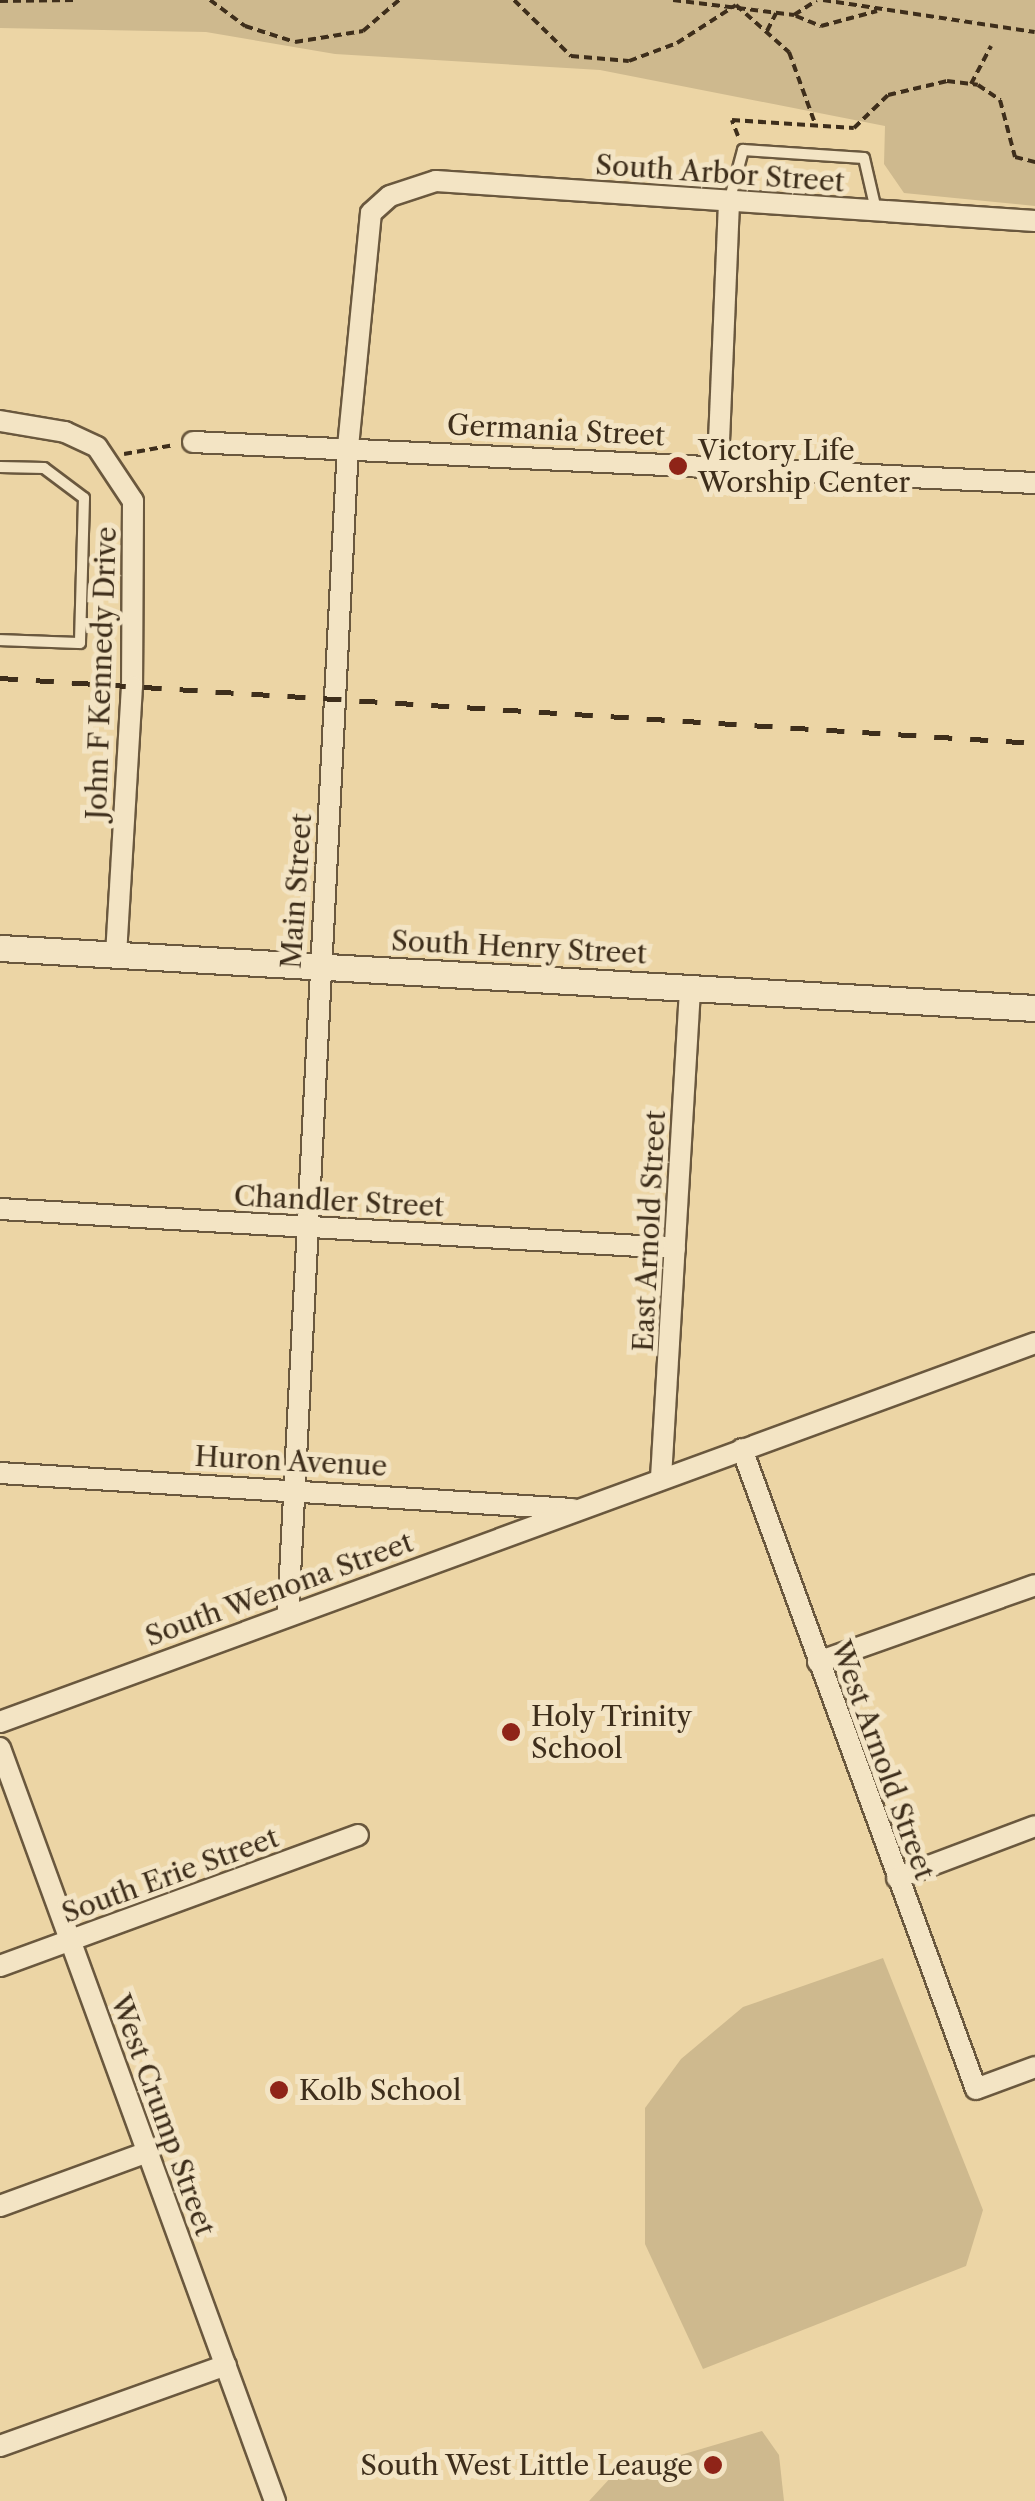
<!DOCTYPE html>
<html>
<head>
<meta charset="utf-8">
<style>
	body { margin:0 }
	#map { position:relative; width:1035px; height:2501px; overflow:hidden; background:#ecd5a5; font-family:"Libre Caslon Text",serif }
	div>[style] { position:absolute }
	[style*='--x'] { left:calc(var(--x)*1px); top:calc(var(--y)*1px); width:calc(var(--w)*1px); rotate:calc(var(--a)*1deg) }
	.green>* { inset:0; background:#ceb98e }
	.path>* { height:4px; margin-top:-2px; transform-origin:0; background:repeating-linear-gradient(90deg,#3e2e1b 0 8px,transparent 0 13px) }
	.roads { filter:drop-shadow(2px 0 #6a583e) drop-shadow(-2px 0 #6a583e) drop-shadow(0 2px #6a583e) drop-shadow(0 -2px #6a583e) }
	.service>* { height:10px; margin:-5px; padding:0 5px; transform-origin:5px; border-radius:5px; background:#f3e4c4 }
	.minor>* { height:20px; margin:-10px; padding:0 10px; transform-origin:10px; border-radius:10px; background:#f3e4c4 }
	.tertiary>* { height:25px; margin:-12.5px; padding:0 12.5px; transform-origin:12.5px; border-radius:12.5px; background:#f3e4c4 }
	.rail>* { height:5px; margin-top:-2.5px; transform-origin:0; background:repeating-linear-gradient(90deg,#3e2e1b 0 18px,transparent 0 36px) }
	.dots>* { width:28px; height:28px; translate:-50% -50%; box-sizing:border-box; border:5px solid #f3e4c4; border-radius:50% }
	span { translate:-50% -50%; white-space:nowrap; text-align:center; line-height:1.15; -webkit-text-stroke:10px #f3e4c4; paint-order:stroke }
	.street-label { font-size:28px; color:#3e2e1b }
	.poi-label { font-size:28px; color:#3e2e1b }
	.left { translate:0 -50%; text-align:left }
	.right { translate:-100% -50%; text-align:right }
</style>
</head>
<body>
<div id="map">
	<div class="green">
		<i style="clip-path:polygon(0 0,1035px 0,1035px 206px,904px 193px,884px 164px,885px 126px,600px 70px,335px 54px,206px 32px,0 28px)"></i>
		<i style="clip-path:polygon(883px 1958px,983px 2210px,966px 2266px,703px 2369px,645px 2244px,645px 2108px,681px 2059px,743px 2007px)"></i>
		<i style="clip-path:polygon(762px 2431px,779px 2455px,784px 2501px,589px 2501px,613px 2475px)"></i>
	</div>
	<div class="path">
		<i style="--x:210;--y:0;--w:44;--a:36.6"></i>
		<i style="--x:245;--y:26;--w:52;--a:17.7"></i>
		<i style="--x:295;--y:42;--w:69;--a:-9.2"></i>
		<i style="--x:363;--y:31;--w:48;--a:-40.7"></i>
		<i style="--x:514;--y:0;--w:80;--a:44.5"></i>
		<i style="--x:571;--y:56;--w:58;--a:4.9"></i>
		<i style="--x:629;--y:61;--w:51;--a:-20.6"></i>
		<i style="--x:677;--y:43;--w:70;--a:-32.8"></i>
		<i style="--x:736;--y:5;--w:71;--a:41.6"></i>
		<i style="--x:789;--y:52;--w:79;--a:70"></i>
		<i style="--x:673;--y:0;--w:122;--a:7.1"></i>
		<i style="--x:794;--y:15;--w:27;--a:-33"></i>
		<i style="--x:823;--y:0;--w:214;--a:8.6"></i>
		<i style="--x:0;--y:1;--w:75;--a:-0.8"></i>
		<i style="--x:796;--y:16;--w:27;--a:22"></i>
		<i style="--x:821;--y:26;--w:58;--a:-15"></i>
		<i style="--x:767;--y:31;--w:20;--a:-63"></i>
		<i style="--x:971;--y:84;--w:43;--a:-62.2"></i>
		<i style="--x:738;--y:136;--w:17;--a:-111"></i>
		<i style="--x:732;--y:120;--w:122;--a:3.8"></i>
		<i style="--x:854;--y:128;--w:47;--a:-44.1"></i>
		<i style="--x:888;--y:95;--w:61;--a:-13.3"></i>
		<i style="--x:947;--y:81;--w:31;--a:7"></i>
		<i style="--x:978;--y:85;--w:27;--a:34"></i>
		<i style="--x:1000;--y:100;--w:59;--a:75.3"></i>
		<i style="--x:1015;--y:157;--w:21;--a:14"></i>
		<i style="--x:124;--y:454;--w:51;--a:-10.2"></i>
	</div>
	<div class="roads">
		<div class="service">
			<i style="--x:729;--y:202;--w:54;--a:-74.9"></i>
			<i style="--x:743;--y:150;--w:121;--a:3.8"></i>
			<i style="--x:864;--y:158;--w:53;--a:77"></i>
			<i style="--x:0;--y:467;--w:44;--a:1.3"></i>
			<i style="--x:44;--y:468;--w:50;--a:36.9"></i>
			<i style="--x:84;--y:498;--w:145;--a:91.6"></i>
			<i style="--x:80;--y:643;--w:80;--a:-177.9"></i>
		</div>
		<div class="minor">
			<i style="--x:0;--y:421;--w:66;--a:9.6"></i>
			<i style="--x:65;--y:432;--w:35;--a:25"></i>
			<i style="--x:97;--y:447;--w:65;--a:56.3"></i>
			<i style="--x:133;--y:501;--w:185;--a:90.3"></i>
			<i style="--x:132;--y:686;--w:268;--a:93.4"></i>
			<i style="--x:193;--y:442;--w:843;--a:2.79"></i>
			<i style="--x:718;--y:465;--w:263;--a:-87.6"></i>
			<i style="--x:0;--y:1209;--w:676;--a:3.31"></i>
			<i style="--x:742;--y:1449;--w:681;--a:69.92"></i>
			<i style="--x:976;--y:2089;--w:63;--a:-20.4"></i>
			<i style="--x:0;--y:1473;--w:573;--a:3.6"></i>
			<i style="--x:661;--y:1478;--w:492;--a:-86.6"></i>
			<i style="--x:288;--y:1614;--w:1169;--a:-87.06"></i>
			<i style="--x:348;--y:447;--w:235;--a:-84.4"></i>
			<i style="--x:371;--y:213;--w:25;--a:-42"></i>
			<i style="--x:390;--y:196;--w:48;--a:-18.1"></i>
			<i style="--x:436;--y:181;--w:600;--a:3.82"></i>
			<i style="--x:818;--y:1662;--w:230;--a:-19.5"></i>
			<i style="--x:0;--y:1722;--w:1102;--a:-20.11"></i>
			<i style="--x:0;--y:1748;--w:802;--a:69.94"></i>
			<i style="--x:897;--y:1878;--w:147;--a:-20.6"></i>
			<i style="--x:0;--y:1966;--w:381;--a:-20.1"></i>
			<i style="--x:0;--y:2206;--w:154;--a:-20.1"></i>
			<i style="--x:0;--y:2446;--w:240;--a:-19.7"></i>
		</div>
		<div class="tertiary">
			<i style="--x:0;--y:948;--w:1037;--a:3.32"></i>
		</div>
	</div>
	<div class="rail">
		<i style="--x:0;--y:678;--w:1037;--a:3.59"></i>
	</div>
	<div class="dots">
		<i style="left:678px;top:466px;background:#8f2418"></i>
		<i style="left:511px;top:1732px;background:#8f2418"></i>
		<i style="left:279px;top:2090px;background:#8f2418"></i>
		<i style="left:713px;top:2465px;background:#8f2418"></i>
	</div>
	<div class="street-label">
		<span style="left:720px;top:173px;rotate:4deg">South Arbor Street</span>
		<span style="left:556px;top:430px;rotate:3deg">Germania Street</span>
		<span style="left:101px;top:673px;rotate:-88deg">John F Kennedy Drive</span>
		<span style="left:296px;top:891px;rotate:-86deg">Main Street</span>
		<span style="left:519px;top:947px;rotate:3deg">South Henry Street</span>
		<span style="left:339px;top:1201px;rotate:3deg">Chandler Street</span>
		<span style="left:649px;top:1231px;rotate:-87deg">East Arnold Street</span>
		<span style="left:291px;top:1461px;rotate:3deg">Huron Avenue</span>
		<span style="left:279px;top:1589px;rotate:-20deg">South Wenona Street</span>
		<span style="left:883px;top:1760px;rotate:70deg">West Arnold Street</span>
		<span style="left:170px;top:1875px;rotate:-20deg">South Erie Street</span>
		<span style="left:163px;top:2115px;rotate:70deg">West Crump Street</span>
	</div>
	<div class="poi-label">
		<span class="left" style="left:698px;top:466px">Victory Life<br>Worship Center</span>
		<span class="left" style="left:531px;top:1732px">Holy Trinity<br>School</span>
		<span class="left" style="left:299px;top:2090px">Kolb School</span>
		<span class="right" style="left:693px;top:2465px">South West Little Leauge</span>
	</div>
</div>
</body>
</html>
